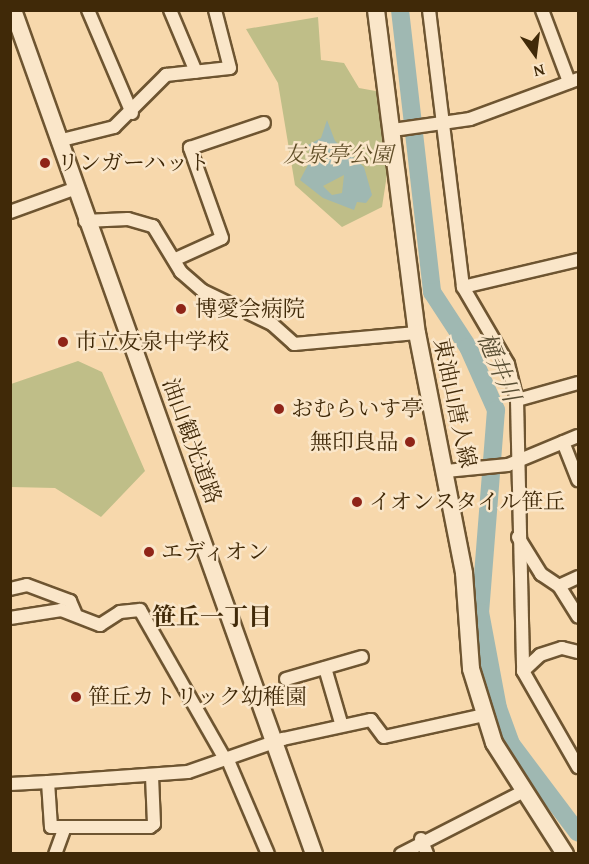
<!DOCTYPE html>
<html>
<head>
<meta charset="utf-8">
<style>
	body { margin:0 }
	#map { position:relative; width:589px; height:864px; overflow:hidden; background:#f7d8ac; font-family:"Gentium Book Plus","Noto Serif JP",serif }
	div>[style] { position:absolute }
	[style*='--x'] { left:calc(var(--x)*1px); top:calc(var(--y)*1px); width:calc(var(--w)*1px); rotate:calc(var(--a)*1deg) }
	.green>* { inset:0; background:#bfbe88 }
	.water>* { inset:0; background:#9fb8b2 }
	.river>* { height:18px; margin:-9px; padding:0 9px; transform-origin:9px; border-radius:9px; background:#9fb8b2 }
	.roads { filter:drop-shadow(2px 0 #6e5531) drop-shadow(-2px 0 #6e5531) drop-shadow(0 2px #6e5531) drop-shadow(0 -2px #6e5531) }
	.street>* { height:12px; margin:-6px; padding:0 6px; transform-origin:6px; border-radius:6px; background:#fae6c9 }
	.secondary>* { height:16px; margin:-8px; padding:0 8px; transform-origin:8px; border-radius:8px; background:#fae6c9 }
	.dots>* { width:16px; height:16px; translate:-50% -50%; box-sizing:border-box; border:3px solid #fae6c9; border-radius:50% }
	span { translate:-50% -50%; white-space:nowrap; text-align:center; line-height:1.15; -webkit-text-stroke:5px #fae6c9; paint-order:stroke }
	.park-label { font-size:22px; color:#604e28; font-style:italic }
	.poi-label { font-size:22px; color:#402908 }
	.left { translate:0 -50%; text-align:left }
	.right { translate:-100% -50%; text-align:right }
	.street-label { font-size:22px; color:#402908 }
	.water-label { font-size:24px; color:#584d32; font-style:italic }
	.neighbourhood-label { font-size:24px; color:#402908; font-weight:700 }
	.frame { position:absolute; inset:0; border:12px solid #402908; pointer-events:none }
	.north { position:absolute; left:505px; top:24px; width:60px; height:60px; -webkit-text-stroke:4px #fae6c9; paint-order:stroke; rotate:166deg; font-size:16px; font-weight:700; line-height:24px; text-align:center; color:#402908 }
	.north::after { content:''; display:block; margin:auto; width:21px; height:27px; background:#402908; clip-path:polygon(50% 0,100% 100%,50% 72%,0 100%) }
</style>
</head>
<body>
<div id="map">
	<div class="green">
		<i style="clip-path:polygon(318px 17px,321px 60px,344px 63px,359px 88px,381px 92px,388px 168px,382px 207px,342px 227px,295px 185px,278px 83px,246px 29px)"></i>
		<i style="clip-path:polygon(78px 361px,102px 372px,145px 471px,101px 517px,55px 488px,11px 487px,11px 384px)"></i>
	</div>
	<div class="water">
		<i style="clip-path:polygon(evenodd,327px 120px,335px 141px,364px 167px,372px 195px,366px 203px,357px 202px,354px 210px,323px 198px,300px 180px,311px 159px,308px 145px,321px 138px,327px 120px,344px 175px,342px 193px,332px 195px,323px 186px,344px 175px)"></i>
	</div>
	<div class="river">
		<i style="--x:400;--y:10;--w:284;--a:83.5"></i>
		<i style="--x:432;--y:292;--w:66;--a:56.8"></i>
		<i style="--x:468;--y:347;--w:69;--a:66"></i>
		<i style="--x:496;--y:410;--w:203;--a:94.5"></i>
		<i style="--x:480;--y:612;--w:98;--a:79.4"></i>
		<i style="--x:498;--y:708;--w:38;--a:70"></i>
		<i style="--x:511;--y:744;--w:111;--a:53"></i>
	</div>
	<div class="roads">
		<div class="street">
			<i style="--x:88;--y:10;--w:112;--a:66.9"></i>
			<i style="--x:170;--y:10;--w:67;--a:67.2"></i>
			<i style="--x:429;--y:10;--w:279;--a:83"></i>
			<i style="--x:463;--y:287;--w:118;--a:-13.2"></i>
			<i style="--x:542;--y:10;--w:77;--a:69.4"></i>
			<i style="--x:393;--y:130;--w:78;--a:-8.1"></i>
			<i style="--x:470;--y:119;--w:115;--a:-20.3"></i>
			<i style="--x:58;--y:141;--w:58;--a:-14"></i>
			<i style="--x:114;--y:127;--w:74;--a:-45"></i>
			<i style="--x:166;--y:75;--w:64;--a:-6.2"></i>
			<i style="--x:230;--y:68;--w:60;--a:-104.5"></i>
			<i style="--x:10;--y:212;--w:68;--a:-19.8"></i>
			<i style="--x:85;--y:221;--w:43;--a:-2.7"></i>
			<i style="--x:128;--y:219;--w:26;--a:16"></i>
			<i style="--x:153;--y:226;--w:54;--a:58.7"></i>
			<i style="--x:181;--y:272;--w:29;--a:41"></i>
			<i style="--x:203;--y:291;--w:76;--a:25.6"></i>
			<i style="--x:272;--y:324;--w:30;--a:42"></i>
			<i style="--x:294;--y:344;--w:123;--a:-5.1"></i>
			<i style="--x:178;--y:258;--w:48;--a:-24.4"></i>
			<i style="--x:222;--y:238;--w:96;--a:-109.6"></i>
			<i style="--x:190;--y:148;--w:78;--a:-18.7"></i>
			<i style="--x:463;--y:287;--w:89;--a:59.7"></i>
			<i style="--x:508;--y:364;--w:37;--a:76"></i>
			<i style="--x:578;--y:383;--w:63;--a:164.4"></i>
			<i style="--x:517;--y:400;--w:271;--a:88.7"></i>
			<i style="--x:523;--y:671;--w:111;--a:60.2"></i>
			<i style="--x:563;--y:442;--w:41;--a:68.5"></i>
			<i style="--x:446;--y:471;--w:62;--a:-5.5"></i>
			<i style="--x:508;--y:465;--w:76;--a:-22.5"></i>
			<i style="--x:518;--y:537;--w:44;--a:58.1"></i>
			<i style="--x:541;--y:574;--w:22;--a:34"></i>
			<i style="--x:559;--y:586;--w:36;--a:58"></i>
			<i style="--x:559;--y:586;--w:21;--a:-25"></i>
			<i style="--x:10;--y:589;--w:17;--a:-13"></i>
			<i style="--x:27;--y:585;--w:46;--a:20.4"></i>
			<i style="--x:70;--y:601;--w:13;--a:67"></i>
			<i style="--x:10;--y:618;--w:52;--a:-8.9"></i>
			<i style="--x:61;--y:610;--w:42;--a:21"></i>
			<i style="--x:100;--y:625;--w:24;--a:-33"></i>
			<i style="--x:120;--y:612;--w:20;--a:-6"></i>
			<i style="--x:140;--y:610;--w:172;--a:60.3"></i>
			<i style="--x:325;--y:668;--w:60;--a:73.7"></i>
			<i style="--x:523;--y:671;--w:23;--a:-43"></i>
			<i style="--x:540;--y:655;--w:23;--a:-18"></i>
			<i style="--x:562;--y:648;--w:16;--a:14"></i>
			<i style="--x:286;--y:679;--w:79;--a:-16.1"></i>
			<i style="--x:227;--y:758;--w:104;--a:66.9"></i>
			<i style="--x:48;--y:782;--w:140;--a:-4.1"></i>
			<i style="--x:188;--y:772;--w:101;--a:-19.2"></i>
			<i style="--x:283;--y:739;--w:90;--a:-12.2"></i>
			<i style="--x:371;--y:720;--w:21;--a:53"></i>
			<i style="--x:384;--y:737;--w:102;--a:-12.4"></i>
			<i style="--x:10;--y:784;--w:38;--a:-3"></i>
			<i style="--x:48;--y:782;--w:45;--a:86.2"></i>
			<i style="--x:51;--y:827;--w:14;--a:0"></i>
			<i style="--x:65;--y:827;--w:29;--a:110"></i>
			<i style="--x:65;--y:827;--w:85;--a:0"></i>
			<i style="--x:150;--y:827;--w:5;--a:-37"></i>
			<i style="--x:154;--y:824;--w:47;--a:-92.4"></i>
			<i style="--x:421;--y:839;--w:16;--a:68"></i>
			<i style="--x:401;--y:854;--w:140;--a:-27.1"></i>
		</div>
		<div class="secondary">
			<i style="--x:13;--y:10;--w:896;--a:70.37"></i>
			<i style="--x:376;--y:10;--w:326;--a:82.8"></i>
			<i style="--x:417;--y:333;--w:245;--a:78.9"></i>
			<i style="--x:464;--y:573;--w:96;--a:85.8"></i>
			<i style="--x:471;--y:669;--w:77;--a:72.7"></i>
			<i style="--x:494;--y:743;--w:132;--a:57.4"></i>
		</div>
	</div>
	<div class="dots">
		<i style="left:45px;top:163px;background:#8f2418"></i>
		<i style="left:181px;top:309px;background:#8f2418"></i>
		<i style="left:63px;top:342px;background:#8f2418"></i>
		<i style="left:279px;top:409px;background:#8f2418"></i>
		<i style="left:410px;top:442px;background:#8f2418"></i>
		<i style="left:357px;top:502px;background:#8f2418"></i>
		<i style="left:149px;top:552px;background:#8f2418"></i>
		<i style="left:76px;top:697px;background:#8f2418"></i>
	</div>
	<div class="park-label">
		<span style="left:338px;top:155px">友泉亭公園</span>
	</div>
	<div class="poi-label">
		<span class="left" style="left:57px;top:163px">リンガーハット</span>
		<span class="left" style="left:195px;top:309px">博愛会病院</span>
		<span class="left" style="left:75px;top:342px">市立友泉中学校</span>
		<span class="left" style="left:291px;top:409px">おむらいす亭</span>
		<span class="right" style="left:398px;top:442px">無印良品</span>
		<span class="left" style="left:369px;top:502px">イオンスタイル笹丘</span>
		<span class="left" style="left:161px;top:552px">エディオン</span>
		<span class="left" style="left:88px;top:697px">笹丘カトリック幼稚園</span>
	</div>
	<div class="street-label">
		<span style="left:455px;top:403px;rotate:78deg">東油山唐人線</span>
		<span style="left:192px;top:441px;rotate:70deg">油山観光道路</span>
	</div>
	<div class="water-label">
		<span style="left:499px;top:367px;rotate:67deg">樋井川</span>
	</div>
	<div class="neighbourhood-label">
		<span style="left:212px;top:617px">笹丘一丁目</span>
	</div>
	<div class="frame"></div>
	<div class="north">N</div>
</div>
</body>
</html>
